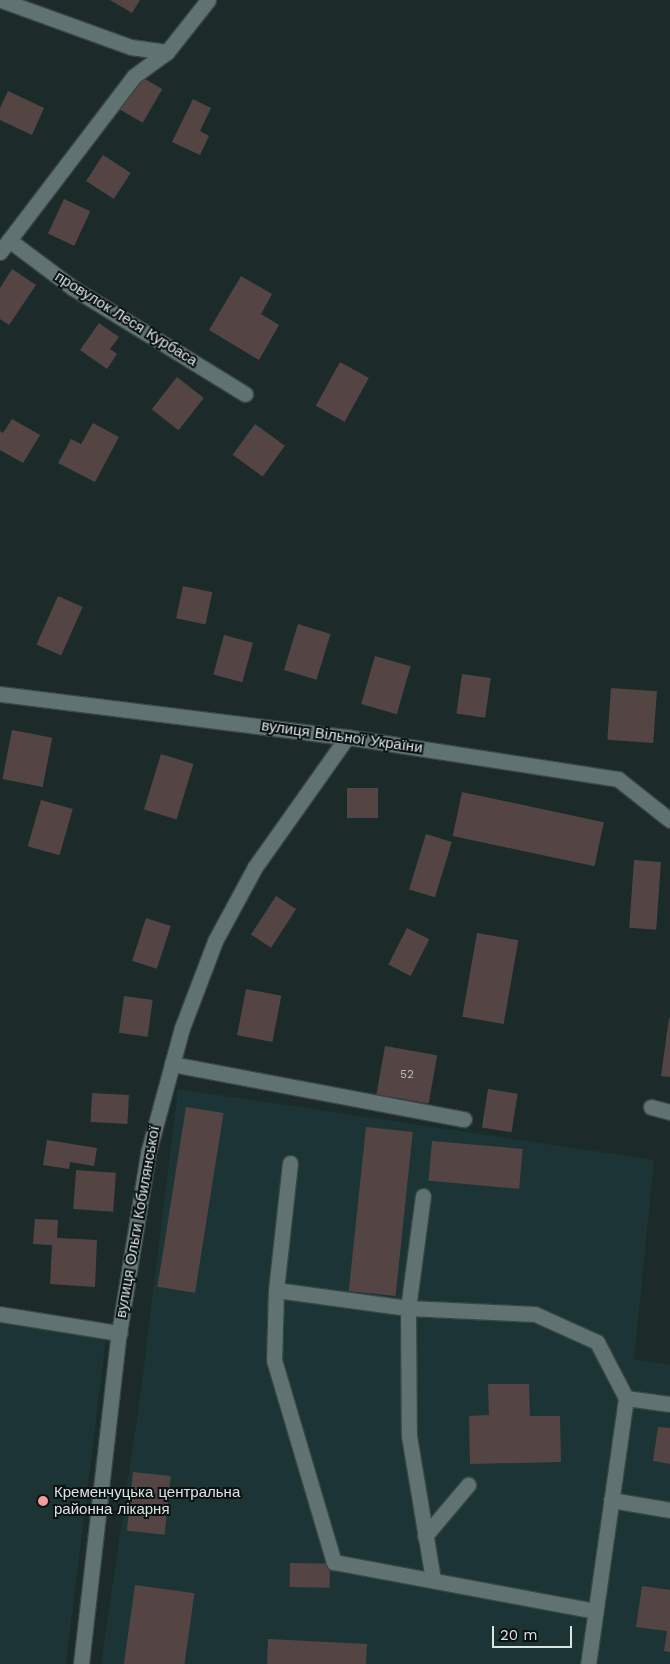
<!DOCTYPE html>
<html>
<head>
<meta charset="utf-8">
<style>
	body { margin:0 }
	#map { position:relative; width:670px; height:1664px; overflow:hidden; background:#1b2b2a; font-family:"Work Sans",sans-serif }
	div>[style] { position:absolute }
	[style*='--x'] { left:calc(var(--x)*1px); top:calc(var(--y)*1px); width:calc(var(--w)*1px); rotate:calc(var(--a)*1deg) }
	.built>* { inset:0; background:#1c3534 }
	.building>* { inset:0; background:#544544; transform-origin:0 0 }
	.roads { filter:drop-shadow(1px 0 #384645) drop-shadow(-1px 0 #384645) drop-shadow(0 1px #384645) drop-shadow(0 -1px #384645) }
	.service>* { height:15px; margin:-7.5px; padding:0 7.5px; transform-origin:7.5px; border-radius:7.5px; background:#607271 }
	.minor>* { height:15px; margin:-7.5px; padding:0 7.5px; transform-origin:7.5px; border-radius:7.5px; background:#607271 }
	.dots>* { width:14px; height:14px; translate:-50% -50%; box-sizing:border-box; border:2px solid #0b1212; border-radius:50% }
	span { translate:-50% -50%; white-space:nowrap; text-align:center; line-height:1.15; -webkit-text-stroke:4px #0b1212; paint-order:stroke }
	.number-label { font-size:12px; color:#b8bcbb }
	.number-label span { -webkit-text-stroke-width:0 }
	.street-label { font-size:15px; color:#dae4e3 }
	.poi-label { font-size:15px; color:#dae4e3 }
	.left { translate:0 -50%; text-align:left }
	.scale { position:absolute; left:492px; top:1626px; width:80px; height:22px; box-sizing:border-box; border:2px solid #dae4e3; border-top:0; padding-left:6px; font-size:15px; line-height:18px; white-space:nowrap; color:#dae4e3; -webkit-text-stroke:4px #0b1212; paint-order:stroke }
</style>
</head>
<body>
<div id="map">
	<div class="built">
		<i style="clip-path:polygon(178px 1089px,654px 1160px,634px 1359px,670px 1365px,670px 1664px,101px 1664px,141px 1391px)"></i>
		<i style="clip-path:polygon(0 1320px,106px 1338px,66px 1664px,0 1664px)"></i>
	</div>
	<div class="building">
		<i style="clip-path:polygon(110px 0,140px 0,132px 13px)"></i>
		<i style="left:138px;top:75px;width:28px;height:39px;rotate:30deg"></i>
		<i style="clip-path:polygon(8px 91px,44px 108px,32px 135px,0 120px,0 108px)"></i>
		<i style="clip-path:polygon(193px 99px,211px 108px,200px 131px,209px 136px,200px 155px,172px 142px)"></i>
		<i style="left:103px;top:155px;width:33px;height:31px;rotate:33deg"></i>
		<i style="left:64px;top:199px;width:29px;height:38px;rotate:25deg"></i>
		<i style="clip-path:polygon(12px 269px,36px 285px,9px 325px,0 319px,0 288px)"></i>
		<i style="clip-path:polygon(241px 276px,272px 294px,261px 314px,279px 325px,259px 360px,209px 330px)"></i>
		<i style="clip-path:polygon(99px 323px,119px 337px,110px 349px,117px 354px,107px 369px,80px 350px)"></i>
		<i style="left:340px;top:362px;width:33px;height:50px;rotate:29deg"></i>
		<i style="left:177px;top:377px;width:34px;height:41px;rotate:38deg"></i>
		<i style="clip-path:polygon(12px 419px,40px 435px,23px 463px,0 450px,0 431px,3px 433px)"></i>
		<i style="clip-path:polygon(93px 423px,119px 437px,95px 482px,58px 463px,71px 439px,81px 444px)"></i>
		<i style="left:255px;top:424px;width:37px;height:38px;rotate:36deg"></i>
		<i style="left:183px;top:586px;width:30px;height:33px;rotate:12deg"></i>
		<i style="left:58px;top:596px;width:27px;height:53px;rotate:24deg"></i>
		<i style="left:298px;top:624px;width:34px;height:48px;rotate:17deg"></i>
		<i style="left:224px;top:635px;width:30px;height:41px;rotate:15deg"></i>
		<i style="left:375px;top:656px;width:37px;height:50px;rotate:16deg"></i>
		<i style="left:462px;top:674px;width:29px;height:40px;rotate:8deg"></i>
		<i style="left:611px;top:688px;width:46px;height:52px;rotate:4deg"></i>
		<i style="left:12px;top:730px;width:41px;height:50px;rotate:11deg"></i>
		<i style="left:161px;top:754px;width:34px;height:58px;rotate:17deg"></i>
		<i style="left:347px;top:788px;width:31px;height:30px"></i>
		<i style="left:462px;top:792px;width:145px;height:45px;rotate:12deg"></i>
		<i style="left:41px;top:800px;width:33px;height:48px;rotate:16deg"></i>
		<i style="left:426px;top:834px;width:27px;height:58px;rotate:17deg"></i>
		<i style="left:634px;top:860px;width:27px;height:68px;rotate:4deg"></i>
		<i style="left:276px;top:896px;width:24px;height:46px;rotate:33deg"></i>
		<i style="left:146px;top:918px;width:26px;height:45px;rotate:18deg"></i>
		<i style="left:407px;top:928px;width:25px;height:41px;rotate:27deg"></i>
		<i style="left:477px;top:933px;width:42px;height:85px;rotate:10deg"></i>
		<i style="left:246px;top:989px;width:36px;height:47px;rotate:11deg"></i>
		<i style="left:124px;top:996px;width:29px;height:37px;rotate:8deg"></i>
		<i style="clip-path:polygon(669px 1018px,670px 1018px,670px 1077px,661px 1076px)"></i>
		<i style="left:385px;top:1046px;width:53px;height:49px;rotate:10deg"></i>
		<i style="left:488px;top:1089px;width:30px;height:39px;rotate:9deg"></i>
		<i style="left:92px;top:1093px;width:37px;height:29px;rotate:3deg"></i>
		<i style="left:186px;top:1107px;width:38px;height:182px;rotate:9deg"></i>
		<i style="left:366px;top:1127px;width:47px;height:165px;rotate:6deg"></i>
		<i style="clip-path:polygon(47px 1140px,97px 1148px,94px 1166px,70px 1162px,69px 1169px,43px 1165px)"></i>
		<i style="left:432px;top:1141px;width:91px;height:40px;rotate:5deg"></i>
		<i style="left:76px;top:1170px;width:40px;height:39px;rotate:4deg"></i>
		<i style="clip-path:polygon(35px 1219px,58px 1220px,57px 1238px,97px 1240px,95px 1287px,50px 1284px,52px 1245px,33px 1244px)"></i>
		<i style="clip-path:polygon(488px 1384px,529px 1384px,530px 1416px,560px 1416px,561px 1462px,470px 1464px,469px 1416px,489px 1415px)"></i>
		<i style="clip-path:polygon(658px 1427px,670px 1428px,670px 1464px,653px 1461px)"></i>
		<i style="left:133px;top:1472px;width:38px;height:59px;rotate:6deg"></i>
		<i style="left:290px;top:1563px;width:40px;height:24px;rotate:1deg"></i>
		<i style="left:135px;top:1585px;width:60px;height:80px;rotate:8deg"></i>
		<i style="clip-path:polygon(642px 1586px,670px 1590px,670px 1652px,664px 1651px,667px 1631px,636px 1627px)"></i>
		<i style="clip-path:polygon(268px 1639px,367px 1644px,366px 1664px,267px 1664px)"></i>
	</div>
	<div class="roads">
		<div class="service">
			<i style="--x:172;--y:1064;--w:297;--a:10.7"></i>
			<i style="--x:651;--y:1107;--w:20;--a:15"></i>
			<i style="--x:290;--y:1163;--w:128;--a:96.3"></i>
			<i style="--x:276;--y:1290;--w:70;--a:91.6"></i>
			<i style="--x:274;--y:1360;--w:211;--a:73.5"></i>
			<i style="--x:334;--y:1562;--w:266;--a:10.6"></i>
			<i style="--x:423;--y:1196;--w:113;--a:97.6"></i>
			<i style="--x:408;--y:1308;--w:128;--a:89.6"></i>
			<i style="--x:409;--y:1436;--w:146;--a:80.5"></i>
			<i style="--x:276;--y:1290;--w:133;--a:7.8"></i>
			<i style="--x:408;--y:1308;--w:127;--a:2.7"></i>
			<i style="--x:535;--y:1314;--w:68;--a:24.3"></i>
			<i style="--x:597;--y:1342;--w:63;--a:62.6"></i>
			<i style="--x:626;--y:1398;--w:269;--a:98.1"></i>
			<i style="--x:626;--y:1398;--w:44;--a:7.8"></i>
			<i style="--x:611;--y:1500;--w:60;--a:9.6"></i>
			<i style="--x:425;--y:1536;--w:67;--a:-49.9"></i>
		</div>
		<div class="minor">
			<i style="--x:1;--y:0;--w:138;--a:19.9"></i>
			<i style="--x:131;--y:47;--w:36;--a:8"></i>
			<i style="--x:9;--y:240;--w:80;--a:36.9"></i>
			<i style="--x:73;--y:288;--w:202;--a:31.6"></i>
			<i style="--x:0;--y:252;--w:221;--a:-52.7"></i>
			<i style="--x:134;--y:76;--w:41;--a:-36"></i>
			<i style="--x:167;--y:52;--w:66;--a:-51.7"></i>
			<i style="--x:0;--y:694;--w:350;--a:7.1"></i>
			<i style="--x:347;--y:737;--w:274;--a:8.8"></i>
			<i style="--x:618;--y:779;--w:66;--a:38.3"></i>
			<i style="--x:0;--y:1314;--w:121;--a:9.1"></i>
			<i style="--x:81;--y:1664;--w:333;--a:-83.5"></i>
			<i style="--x:119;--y:1333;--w:182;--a:-80.8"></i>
			<i style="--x:148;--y:1153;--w:130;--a:-74.8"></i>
			<i style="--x:182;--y:1028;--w:93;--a:-69.2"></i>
			<i style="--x:215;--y:941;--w:84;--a:-61.6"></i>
			<i style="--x:255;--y:867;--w:159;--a:-54.7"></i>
		</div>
	</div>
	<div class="dots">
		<i style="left:43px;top:1501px;background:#f59b9b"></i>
	</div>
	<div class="number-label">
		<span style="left:407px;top:1075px">52</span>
	</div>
	<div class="street-label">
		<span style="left:126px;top:319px;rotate:32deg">провулок Леся Курбаса</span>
		<span style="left:342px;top:737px;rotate:8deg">вулиця Вільної України</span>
		<span style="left:138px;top:1222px;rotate:-80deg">вулиця Ольги Кобилянської</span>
	</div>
	<div class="poi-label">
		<span class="left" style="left:54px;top:1501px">Кременчуцька центральна<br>районна лікарня</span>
	</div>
	<div class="scale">20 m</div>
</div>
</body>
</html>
